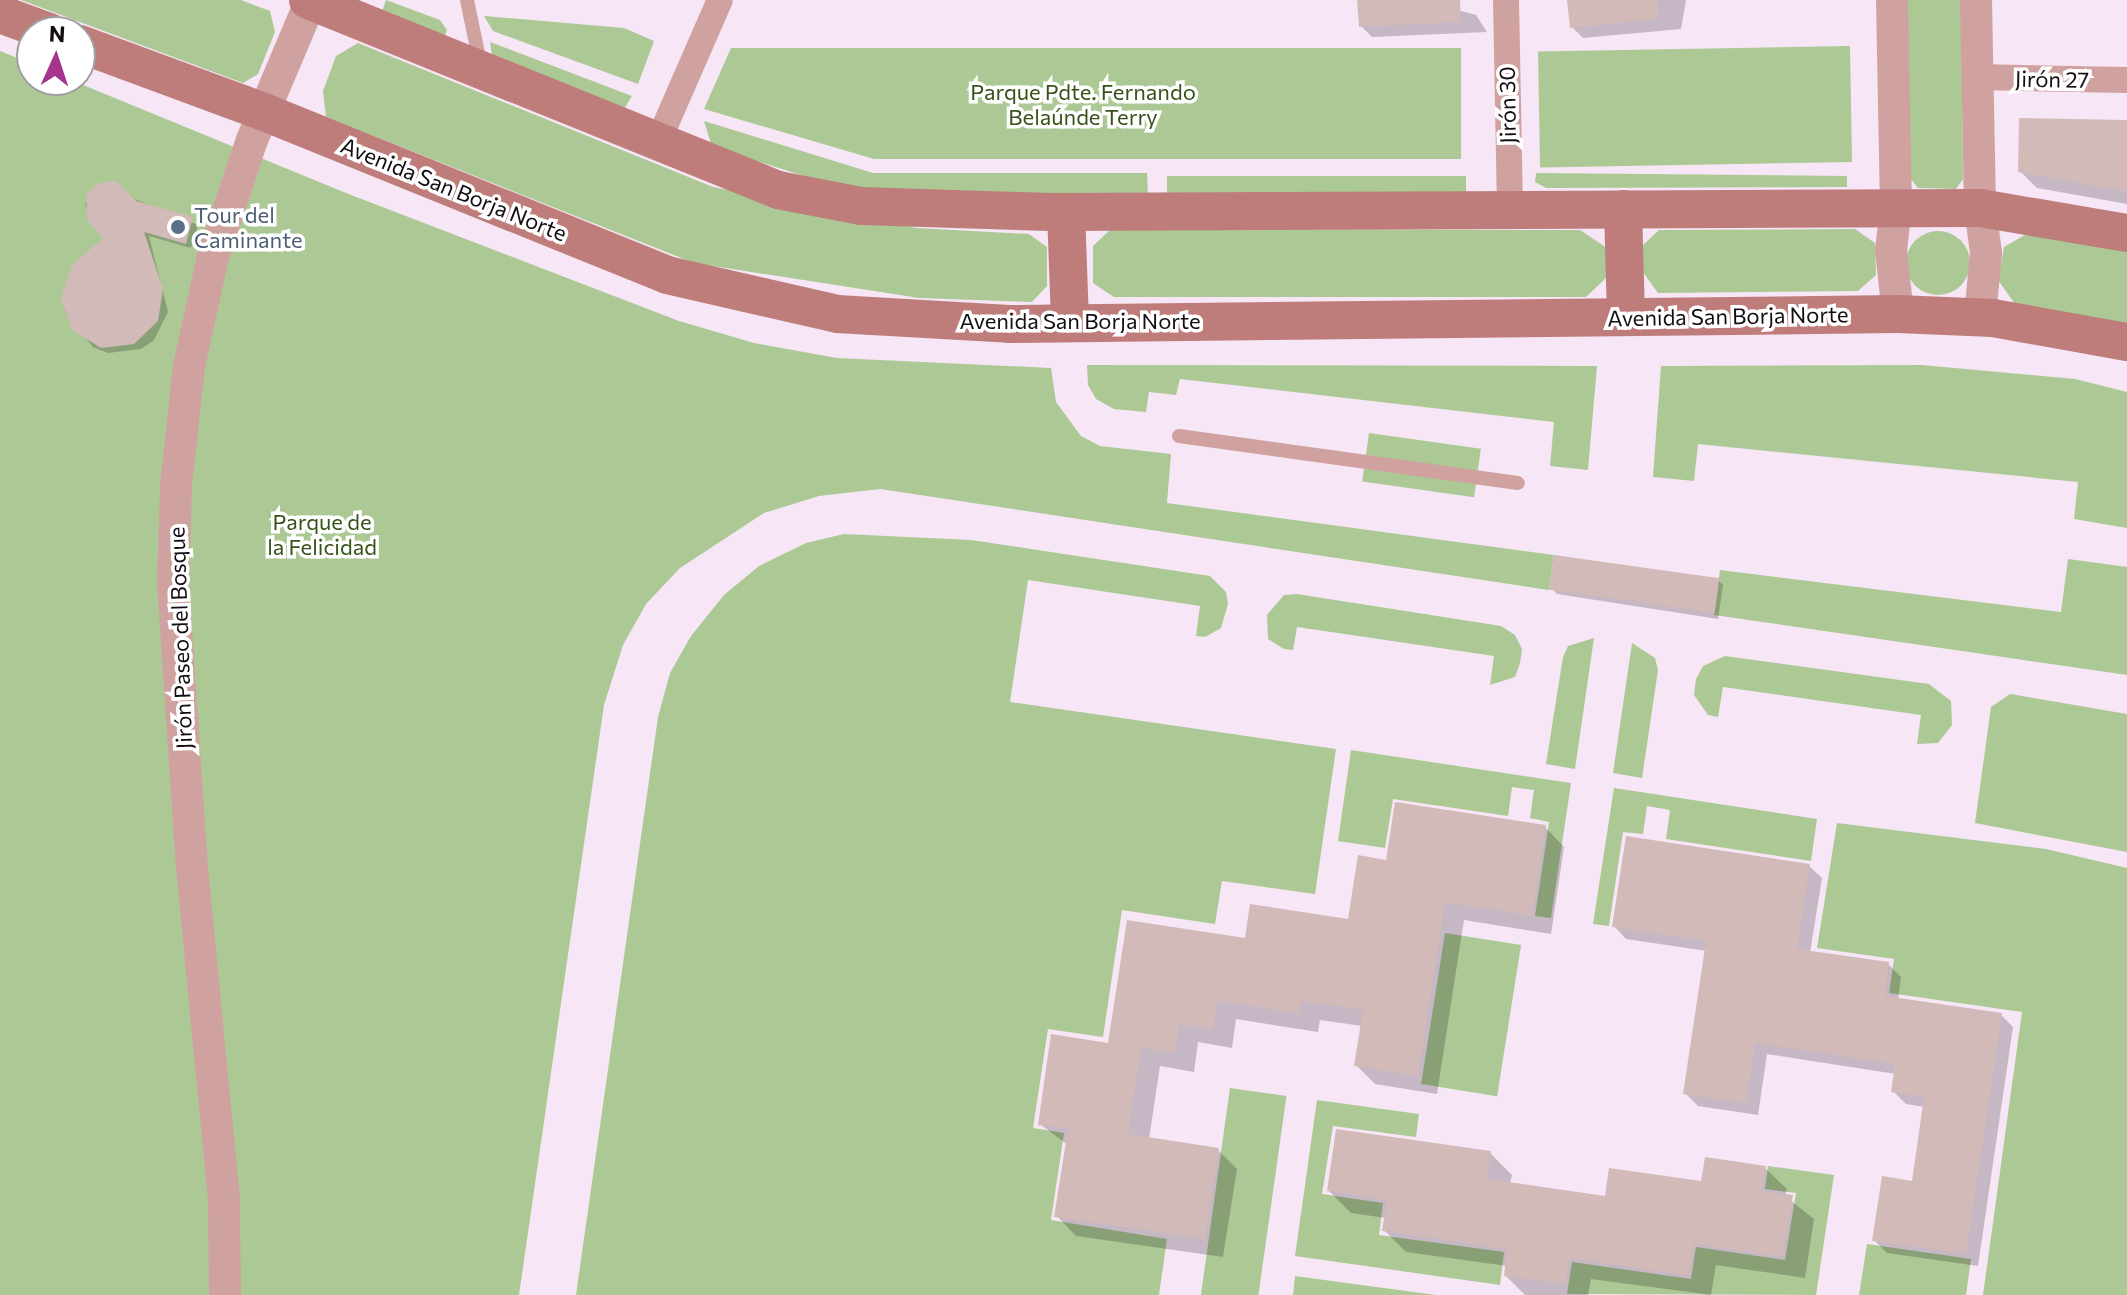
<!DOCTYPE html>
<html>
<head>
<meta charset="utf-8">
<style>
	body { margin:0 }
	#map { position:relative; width:2127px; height:1295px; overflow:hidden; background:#f7e6f5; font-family:Commissioner,sans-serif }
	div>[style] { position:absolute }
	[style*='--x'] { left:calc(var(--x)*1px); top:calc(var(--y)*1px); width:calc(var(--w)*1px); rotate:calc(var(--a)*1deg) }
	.green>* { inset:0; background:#acc995; transform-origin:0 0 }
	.round { border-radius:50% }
	.shadow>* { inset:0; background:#0003 }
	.building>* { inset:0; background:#d1bab8; transform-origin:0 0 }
	.service>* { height:14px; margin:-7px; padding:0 7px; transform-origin:7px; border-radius:7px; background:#cfa2a0 }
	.minor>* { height:26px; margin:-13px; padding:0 13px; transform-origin:13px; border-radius:13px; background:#cfa2a0 }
	.tertiary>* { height:32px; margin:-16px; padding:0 16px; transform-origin:16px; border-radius:16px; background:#cfa2a0 }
	.secondary>* { height:38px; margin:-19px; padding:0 19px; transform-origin:19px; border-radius:19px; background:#be7d7b }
	.dots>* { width:22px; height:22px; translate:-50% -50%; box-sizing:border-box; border:4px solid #fff; border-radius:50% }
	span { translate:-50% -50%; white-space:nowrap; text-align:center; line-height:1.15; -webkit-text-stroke:7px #fff; paint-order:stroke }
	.street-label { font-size:22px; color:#140e13 }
	.park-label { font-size:22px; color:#365219 }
	.service-label { font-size:22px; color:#4e5e75 }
	.left { translate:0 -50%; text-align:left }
	.north { position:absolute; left:16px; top:16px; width:80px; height:80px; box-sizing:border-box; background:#fff; border:2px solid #a19fa1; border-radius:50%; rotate:3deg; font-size:22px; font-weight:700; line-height:32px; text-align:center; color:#140e13 }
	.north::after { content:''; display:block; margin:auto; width:28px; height:36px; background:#a6338d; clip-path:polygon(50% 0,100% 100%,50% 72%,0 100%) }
</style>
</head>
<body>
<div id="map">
	<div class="green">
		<i style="clip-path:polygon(21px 0,241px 0,270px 11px,275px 32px,258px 74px,243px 83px)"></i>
		<i style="clip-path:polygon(386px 0,440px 20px,447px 30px,444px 37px,382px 12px)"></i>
		<i style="clip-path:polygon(1907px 0,1961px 0,1963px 179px,1956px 189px,1918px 188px,1910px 178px)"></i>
		<i style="clip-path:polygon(484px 16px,624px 28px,654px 41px,638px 84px,493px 31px)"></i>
		<i style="clip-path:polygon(490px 42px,632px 96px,624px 109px,492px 55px)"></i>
		<i style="clip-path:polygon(358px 43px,713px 187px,916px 228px,1029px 234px,1047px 247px,1047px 286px,1032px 302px,919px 298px,694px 263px,326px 117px,323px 91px,336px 56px)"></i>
		<i style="left:1850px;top:46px;width:116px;height:312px;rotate:89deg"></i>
		<i style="clip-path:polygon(731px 48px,1461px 48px,1461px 159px,874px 159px,704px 109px)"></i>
		<i style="clip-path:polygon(0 51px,32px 64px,32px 80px,71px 80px,346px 193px,679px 321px,754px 343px,837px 358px,1051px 368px,1056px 402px,1081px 436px,1100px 446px,1171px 454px,1167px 503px,1554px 555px,1549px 590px,880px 489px,819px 496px,764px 513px,680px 568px,646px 604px,623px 645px,604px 705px,519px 1295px,0 1295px)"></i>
		<i style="clip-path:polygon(704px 121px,873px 173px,1147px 173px,1148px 197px,868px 196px,712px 147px)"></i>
		<i style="clip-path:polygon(1536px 173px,1847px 176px,1847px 187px,1546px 188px,1535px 182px)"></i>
		<i style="left:1167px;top:176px;width:299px;height:18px"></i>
		<i style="clip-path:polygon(1111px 229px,1580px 230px,1607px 248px,1606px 278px,1586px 297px,1114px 297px,1093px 283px,1093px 246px)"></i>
		<i style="clip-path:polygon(1855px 229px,1875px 243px,1876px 275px,1858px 291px,1658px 293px,1642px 271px,1643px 245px,1659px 230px)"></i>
		<i class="round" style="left:1906px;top:231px;width:64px;height:64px"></i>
		<i style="clip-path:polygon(2030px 232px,2127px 250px,2127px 327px,2015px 304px,1998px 280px,2004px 247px)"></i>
		<i style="clip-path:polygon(1087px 365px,1597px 366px,1588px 470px,1550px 466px,1554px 422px,1180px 379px,1176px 395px,1149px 392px,1146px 412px,1114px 409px,1096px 399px,1088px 385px)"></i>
		<i style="clip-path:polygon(1922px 365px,2075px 379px,2127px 392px,2127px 528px,2074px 519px,2078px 482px,1698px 444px,1694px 481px,1653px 477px,1661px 366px)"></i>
		<i style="left:1369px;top:433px;width:113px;height:49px;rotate:8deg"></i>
		<i style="clip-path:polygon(844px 534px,971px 540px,1210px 576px,1226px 592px,1228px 604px,1221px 628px,1205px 637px,1196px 636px,1200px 606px,1028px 580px,1010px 702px,1336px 749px,1315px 894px,1222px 881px,1215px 924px,1122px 910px,1103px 1037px,1048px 1029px,1033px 1128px,1064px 1133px,1051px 1220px,1167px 1239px,1159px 1295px,576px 1295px,658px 717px,670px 673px,691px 636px,724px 595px,759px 566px,806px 543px)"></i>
		<i style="clip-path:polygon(2068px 559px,2127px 567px,2127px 675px,1714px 615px,1720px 570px,2061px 612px)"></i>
		<i style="clip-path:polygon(1297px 594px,1501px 626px,1515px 635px,1522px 649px,1520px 663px,1515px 677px,1490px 685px,1494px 656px,1297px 627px,1293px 650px,1284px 649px,1268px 639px,1267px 615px,1284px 595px)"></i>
		<i style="clip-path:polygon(1594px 638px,1575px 769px,1546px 764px,1563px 657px,1568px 646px)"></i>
		<i style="clip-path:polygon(1632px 643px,1655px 658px,1658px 670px,1642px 778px,1613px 773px)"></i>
		<i style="clip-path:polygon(1725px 656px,1929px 684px,1951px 701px,1952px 725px,1938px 743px,1917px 744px,1921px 715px,1723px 687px,1718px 717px,1708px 715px,1694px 695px,1696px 679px,1703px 666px)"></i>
		<i style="clip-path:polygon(2010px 694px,2127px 714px,2127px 852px,1975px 823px,1991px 707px)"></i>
		<i style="clip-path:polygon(1351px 750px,1571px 783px,1551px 918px,1535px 916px,1549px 822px,1530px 818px,1534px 790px,1512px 787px,1508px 816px,1393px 799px,1385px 848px,1338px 841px)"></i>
		<i style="clip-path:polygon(1614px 788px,1817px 819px,1811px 861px,1666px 839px,1670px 810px,1647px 806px,1643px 834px,1623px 832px,1609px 926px,1593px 924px)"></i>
		<i style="clip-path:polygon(1837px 823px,2046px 849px,2127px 868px,2127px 1295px,1983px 1295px,2022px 1012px,1889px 993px,1894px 959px,1817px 948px)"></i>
		<i style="left:1445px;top:933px;width:77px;height:153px;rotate:9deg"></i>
		<i style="left:1230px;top:1088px;width:57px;height:209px;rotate:8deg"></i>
		<i style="clip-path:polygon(1317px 1100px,1419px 1114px,1416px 1137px,1333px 1126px,1322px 1194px,1383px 1203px,1379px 1235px,1504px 1252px,1500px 1285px,1295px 1256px)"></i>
		<i style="clip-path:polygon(1768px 1166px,1834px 1175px,1816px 1295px,1567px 1294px,1572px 1262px,1691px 1279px,1696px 1247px,1785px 1260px,1796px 1193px,1765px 1189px)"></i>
		<i style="clip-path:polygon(1867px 1244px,1971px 1259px,1966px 1295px,1859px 1295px)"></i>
		<i style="clip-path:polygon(1295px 1276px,1436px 1295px,1293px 1295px)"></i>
	</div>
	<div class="shadow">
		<i style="clip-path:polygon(1359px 0,1422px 0,1476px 15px,1487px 32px,1372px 37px,1361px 26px)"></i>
		<i style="clip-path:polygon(1569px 0,1686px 0,1681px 29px,1583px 38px,1572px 27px)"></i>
		<i style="clip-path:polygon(2127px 122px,2127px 204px,2037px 188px,2020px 171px)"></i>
		<i style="clip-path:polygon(100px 185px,198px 225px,191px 248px,149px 236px,168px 312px,154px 340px,141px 349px,108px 353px,93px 347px,66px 314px,63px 298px,106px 239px,89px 219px,85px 204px)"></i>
		<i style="clip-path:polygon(1718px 580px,1723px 585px,1718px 619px,1557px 594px,1552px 589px)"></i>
		<i style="clip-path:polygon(1545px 827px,1564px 847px,1551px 934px,1464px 920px,1437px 1094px,1375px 1084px,1356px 1065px,1362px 1026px,1320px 1020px,1318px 1032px,1236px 1019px,1232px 1048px,1198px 1042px,1194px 1072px,1160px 1066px,1149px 1139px,1218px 1150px,1237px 1169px,1223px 1257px,1076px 1236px,1057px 1216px,1068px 1145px,1040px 1124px,1109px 1045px,1246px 940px,1350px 921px,1388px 862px)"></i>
		<i style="clip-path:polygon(1809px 866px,1822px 878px,1810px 953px,1888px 964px,1901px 977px,1898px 1000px,2001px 1015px,2013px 1027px,1978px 1266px,1887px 1253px,1874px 1240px,1914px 1183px,1925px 1107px,1906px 1104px,1893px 1091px,1896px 1074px,1767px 1054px,1758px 1115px,1698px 1106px,1685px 1093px,1707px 951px,1626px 939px,1614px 926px)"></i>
		<i style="clip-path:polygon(1490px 1153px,1512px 1175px,1510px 1184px,1607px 1198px,1703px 1184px,1765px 1168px,1787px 1189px,1785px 1196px,1814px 1219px,1805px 1278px,1716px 1265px,1711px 1295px,1591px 1279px,1588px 1295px,1525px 1295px,1506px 1276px,1507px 1266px,1406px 1252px,1384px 1230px,1386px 1218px,1351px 1213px,1329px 1191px)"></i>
	</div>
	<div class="building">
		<i style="clip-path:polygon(1357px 0,1460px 0,1461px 22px,1359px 27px)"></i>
		<i style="clip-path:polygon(1567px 0,1657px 0,1658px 19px,1570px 28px)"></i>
		<i style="clip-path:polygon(2019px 118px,2127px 120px,2127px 192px,2018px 172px)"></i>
		<i style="clip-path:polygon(116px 181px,136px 201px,193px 217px,186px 244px,144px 232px,163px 289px,158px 321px,134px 344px,101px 348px,72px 330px,61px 298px,72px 265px,103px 238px,87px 220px,86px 194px,99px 183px)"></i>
		<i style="left:1554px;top:555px;width:167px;height:35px;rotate:8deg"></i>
		<i style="clip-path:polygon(1395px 802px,1546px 825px,1532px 916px,1445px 902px,1418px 1076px,1354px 1066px,1363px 1010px,1301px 1001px,1299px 1013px,1217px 1001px,1213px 1030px,1179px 1024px,1175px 1053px,1141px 1048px,1128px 1134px,1219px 1148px,1205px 1239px,1054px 1217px,1068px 1129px,1038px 1125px,1051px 1034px,1108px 1043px,1127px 920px,1245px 938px,1250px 904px,1348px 919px,1358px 855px,1386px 860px)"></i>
		<i style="clip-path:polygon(1626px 836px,1810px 864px,1797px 949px,1889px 962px,1885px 996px,2002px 1013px,1966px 1254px,1872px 1241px,1882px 1176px,1912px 1181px,1924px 1097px,1891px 1092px,1895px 1064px,1755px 1043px,1746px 1103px,1683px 1094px,1706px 941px,1612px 927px)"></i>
		<i style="clip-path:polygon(1336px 1129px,1491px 1151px,1487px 1179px,1605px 1196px,1609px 1168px,1701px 1181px,1705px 1157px,1766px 1166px,1761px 1191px,1793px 1195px,1783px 1257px,1694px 1244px,1689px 1276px,1569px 1258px,1565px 1284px,1504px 1276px,1507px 1249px,1382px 1231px,1387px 1200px,1327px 1191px)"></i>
	</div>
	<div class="service">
		<i style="--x:467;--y:0;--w:64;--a:78.3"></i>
		<i style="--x:1179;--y:436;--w:342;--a:7.9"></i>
	</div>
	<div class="minor">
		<i style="--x:1506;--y:0;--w:210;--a:88.9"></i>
		<i style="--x:1978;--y:77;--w:149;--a:1.2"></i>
		<i style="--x:657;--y:144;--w:157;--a:-66.4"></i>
	</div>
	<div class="tertiary">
		<i style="--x:1892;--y:0;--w:207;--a:88.9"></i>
		<i style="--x:1896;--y:207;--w:43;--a:96.6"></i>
		<i style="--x:1891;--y:250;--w:64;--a:83.8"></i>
		<i style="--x:1976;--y:0;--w:208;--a:88.9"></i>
		<i style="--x:1980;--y:208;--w:45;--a:82.4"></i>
		<i style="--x:1986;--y:253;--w:64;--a:95.4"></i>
		<i style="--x:225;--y:1295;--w:95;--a:-90.6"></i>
		<i style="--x:224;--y:1200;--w:333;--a:-95.5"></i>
		<i style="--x:192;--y:869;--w:287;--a:-93.8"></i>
		<i style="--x:173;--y:583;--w:97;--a:-88.2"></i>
		<i style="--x:176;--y:486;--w:121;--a:-83.8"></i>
		<i style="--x:189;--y:366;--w:112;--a:-77.6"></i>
		<i style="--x:213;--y:257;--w:123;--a:-71.6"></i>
		<i style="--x:252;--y:140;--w:152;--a:-67.1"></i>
	</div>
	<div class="secondary">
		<i style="--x:308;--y:0;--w:507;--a:22.01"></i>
		<i style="--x:778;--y:190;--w:85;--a:10.9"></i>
		<i style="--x:861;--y:206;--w:190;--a:1.8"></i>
		<i style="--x:1051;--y:212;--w:929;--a:-0.25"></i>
		<i style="--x:1980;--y:208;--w:149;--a:9.7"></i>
		<i style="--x:0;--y:14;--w:52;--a:20.2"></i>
		<i style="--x:80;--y:44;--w:196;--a:20.3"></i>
		<i style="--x:264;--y:112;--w:435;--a:22"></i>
		<i style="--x:667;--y:275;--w:174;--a:12.9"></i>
		<i style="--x:837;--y:314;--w:172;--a:3.3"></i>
		<i style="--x:1009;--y:324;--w:889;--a:-0.64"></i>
		<i style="--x:1898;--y:314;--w:95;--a:2.4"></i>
		<i style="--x:1993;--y:318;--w:136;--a:10.2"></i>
		<i style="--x:1623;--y:209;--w:108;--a:88.4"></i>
		<i style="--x:1066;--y:212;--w:111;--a:87.9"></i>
	</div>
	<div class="dots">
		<i style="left:178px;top:227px;background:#5c6f8a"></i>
	</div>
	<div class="street-label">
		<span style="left:2052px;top:79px;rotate:1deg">Jirón 27</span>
		<span style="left:1507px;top:105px;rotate:-91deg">Jirón 30</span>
		<span style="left:454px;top:189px;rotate:22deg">Avenida San Borja Norte</span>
		<span style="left:1728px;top:316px;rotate:-1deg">Avenida San Borja Norte</span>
		<span style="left:1080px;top:321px">Avenida San Borja Norte</span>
		<span style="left:180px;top:638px;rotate:-92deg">Jirón Paseo del Bosque</span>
	</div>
	<div class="park-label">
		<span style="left:1083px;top:104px">Parque Pdte. Fernando<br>Belaúnde Terry</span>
		<span style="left:322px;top:534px">Parque de<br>la Felicidad</span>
	</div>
	<div class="service-label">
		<span class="left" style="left:194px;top:227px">Tour del<br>Caminante</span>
	</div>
	<div class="north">N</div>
</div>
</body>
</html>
